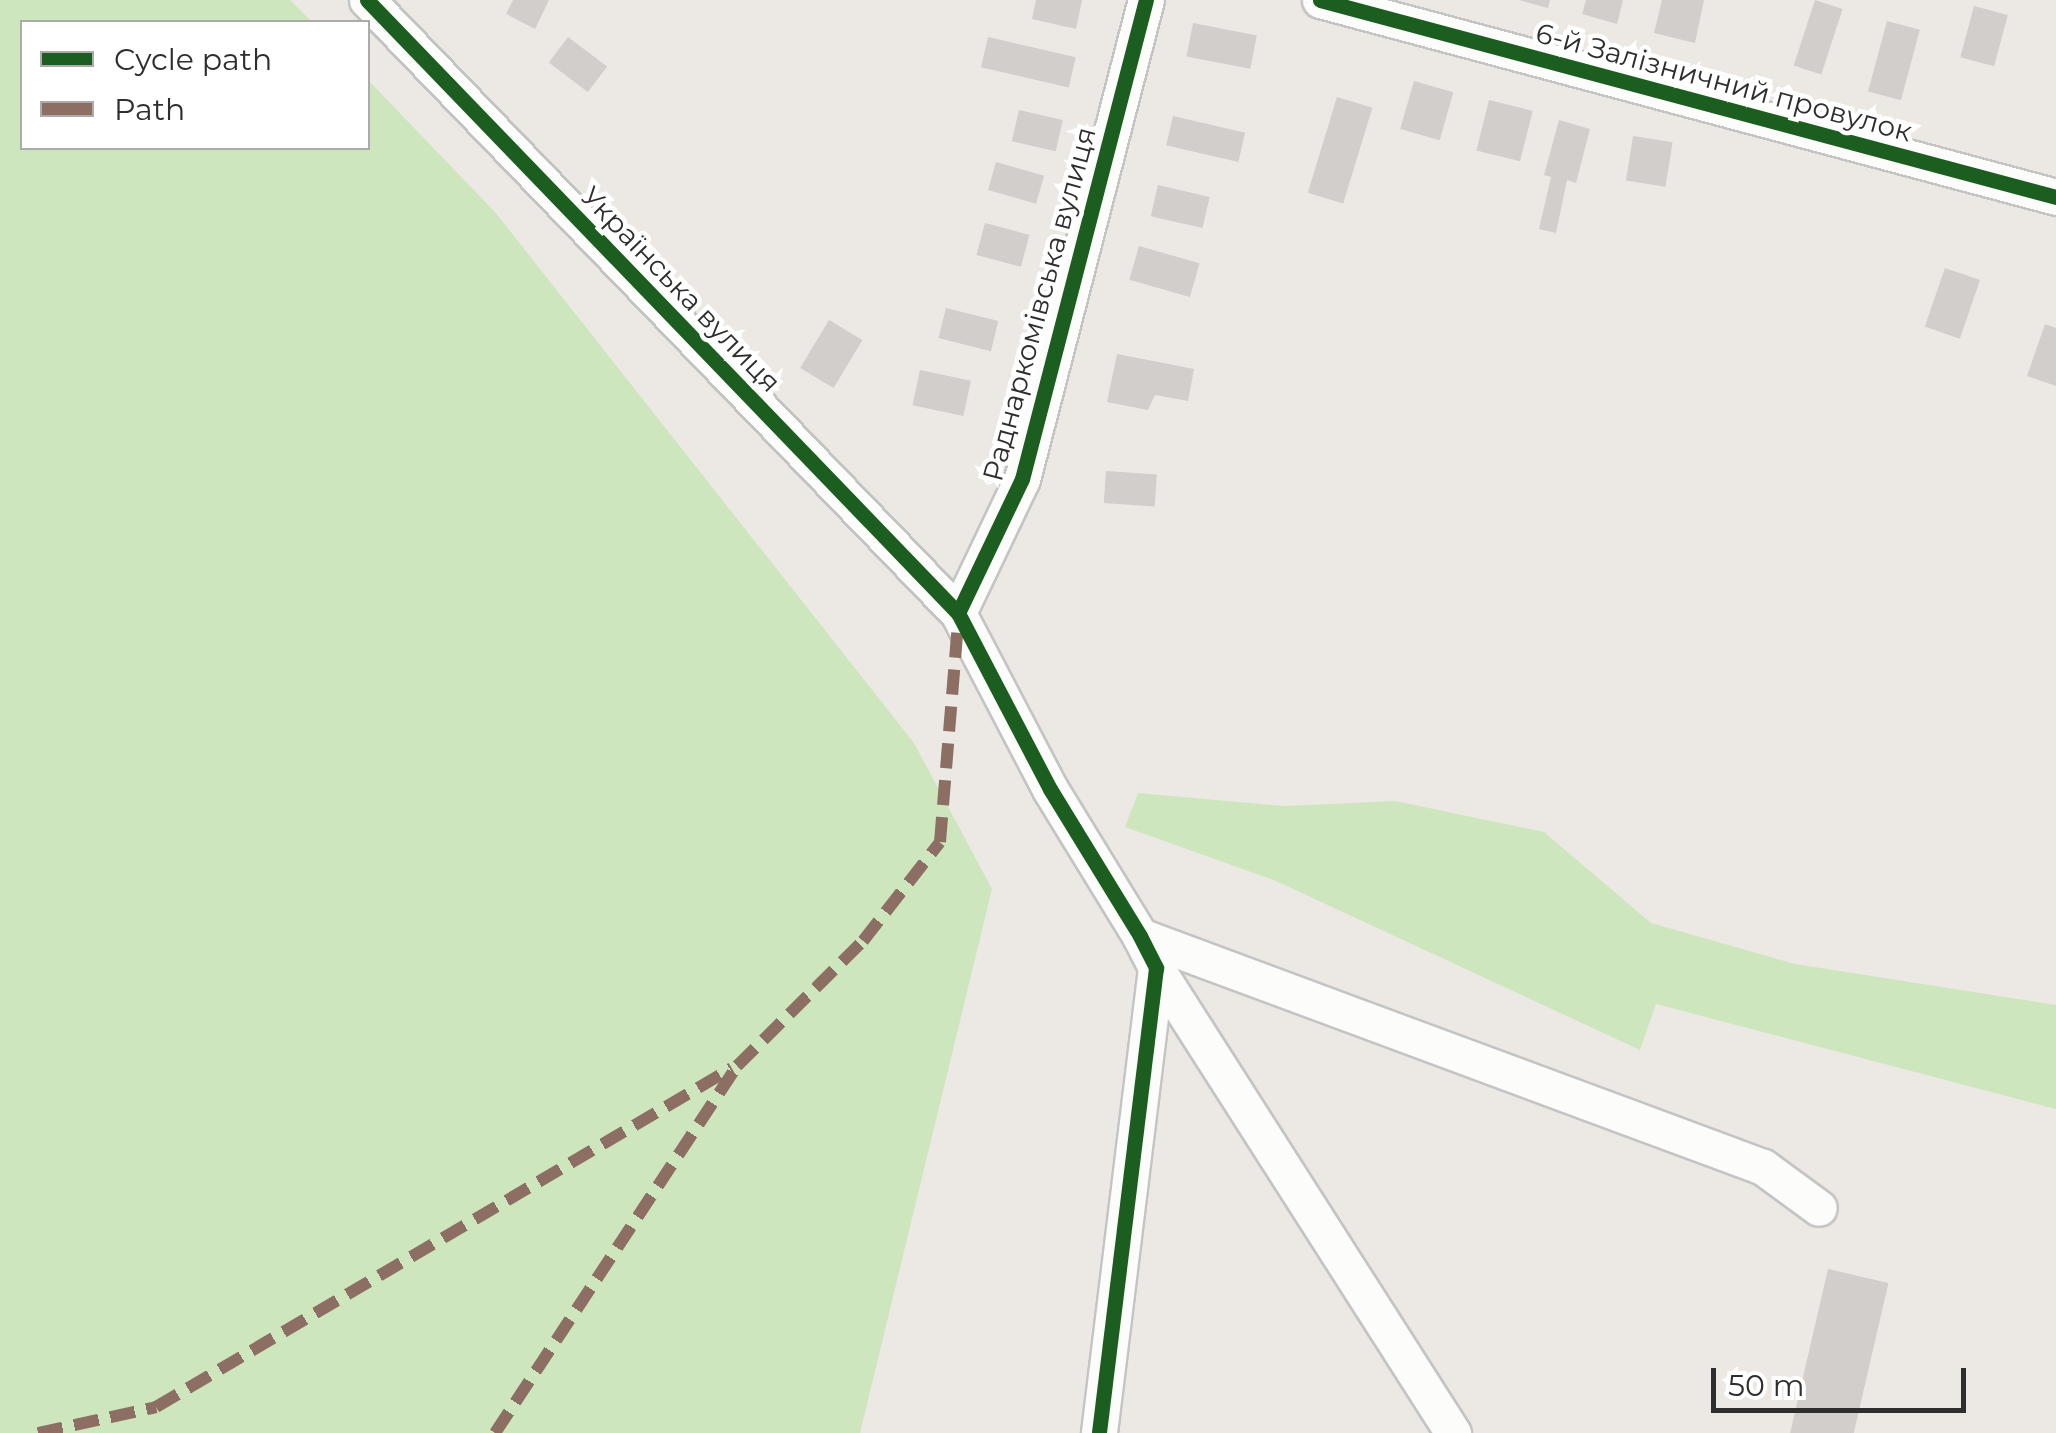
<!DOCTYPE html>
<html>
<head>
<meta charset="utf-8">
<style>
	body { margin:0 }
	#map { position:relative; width:2056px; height:1433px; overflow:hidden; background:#ece8e4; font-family:Montserrat,sans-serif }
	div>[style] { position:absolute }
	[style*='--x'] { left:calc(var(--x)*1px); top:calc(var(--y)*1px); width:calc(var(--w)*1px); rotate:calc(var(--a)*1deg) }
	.green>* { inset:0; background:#cee6be }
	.building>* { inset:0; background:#d1cecb; transform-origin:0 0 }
	.roads { filter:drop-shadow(2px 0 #c5c4c5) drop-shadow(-2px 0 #c5c4c5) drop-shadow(0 2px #c5c4c5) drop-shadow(0 -2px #c5c4c5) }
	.minor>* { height:35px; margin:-17.5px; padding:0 17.5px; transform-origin:17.5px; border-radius:17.5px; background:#fcfcfb }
	.quiet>* { height:12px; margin-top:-6px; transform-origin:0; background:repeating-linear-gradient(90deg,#8d6e63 0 25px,transparent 0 37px) }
	.cycleway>* { height:15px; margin:-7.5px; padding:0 7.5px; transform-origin:7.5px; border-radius:7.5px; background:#1b5e20 }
	span { translate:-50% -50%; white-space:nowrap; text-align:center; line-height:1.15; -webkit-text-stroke:9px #fff; paint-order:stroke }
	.street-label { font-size:28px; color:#2e2e2e }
	.legend { position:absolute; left:20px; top:20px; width:350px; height:130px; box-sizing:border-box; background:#fff; border:2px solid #ababab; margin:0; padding:12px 18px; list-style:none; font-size:30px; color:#2e2e2e }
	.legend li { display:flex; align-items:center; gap:20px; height:50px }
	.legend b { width:50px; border:2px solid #ababab }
	.scale { position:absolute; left:1711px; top:1368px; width:255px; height:45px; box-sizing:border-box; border:5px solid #2e2e2e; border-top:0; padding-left:12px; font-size:30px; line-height:35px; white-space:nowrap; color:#2e2e2e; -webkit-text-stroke:8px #fff; paint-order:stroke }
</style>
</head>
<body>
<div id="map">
	<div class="green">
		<i style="clip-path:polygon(0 0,290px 0,312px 22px,22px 22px,22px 148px,368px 148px,368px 80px,495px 212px,914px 743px,992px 889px,860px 1433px,0 1433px)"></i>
		<i style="clip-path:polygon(1138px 793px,1284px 806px,1395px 801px,1544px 832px,1651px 923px,1795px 964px,2056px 1005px,2056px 1109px,1656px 1004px,1640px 1050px,1276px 881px,1125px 827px)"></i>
	</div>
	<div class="building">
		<i style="clip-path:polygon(513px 0,549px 0,535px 29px,506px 14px)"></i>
		<i style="clip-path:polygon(1036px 0,1082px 0,1076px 29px,1032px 19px)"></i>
		<i style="clip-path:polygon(1519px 0,1550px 0,1548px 8px)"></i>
		<i style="clip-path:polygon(1586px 0,1623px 0,1617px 24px,1582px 14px)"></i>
		<i style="clip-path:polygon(1662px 0,1704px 0,1695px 43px,1654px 33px)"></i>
		<i style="left:1815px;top:0;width:29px;height:69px;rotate:18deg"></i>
		<i style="left:1974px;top:6px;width:35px;height:53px;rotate:15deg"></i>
		<i style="left:1887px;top:21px;width:34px;height:73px;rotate:15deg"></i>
		<i style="left:1193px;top:23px;width:65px;height:34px;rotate:11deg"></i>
		<i style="left:568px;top:37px;width:49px;height:32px;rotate:37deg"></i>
		<i style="left:988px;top:37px;width:90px;height:31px;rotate:13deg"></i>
		<i style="left:1414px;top:81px;width:41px;height:50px;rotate:16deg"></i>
		<i style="left:1337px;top:97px;width:37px;height:100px;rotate:17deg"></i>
		<i style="left:1489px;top:100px;width:45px;height:52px;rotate:14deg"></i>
		<i style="left:1019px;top:110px;width:45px;height:32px;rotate:13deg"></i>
		<i style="left:1173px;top:116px;width:74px;height:30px;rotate:13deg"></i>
		<i style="clip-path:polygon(1559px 120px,1590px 129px,1576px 183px,1567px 180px,1556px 233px,1539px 229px,1551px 177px,1544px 175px)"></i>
		<i style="left:1633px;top:136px;width:40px;height:45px;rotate:9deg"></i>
		<i style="left:996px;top:162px;width:50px;height:29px;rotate:16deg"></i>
		<i style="left:1158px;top:185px;width:53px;height:32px;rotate:13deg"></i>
		<i style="left:985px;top:223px;width:46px;height:33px;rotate:15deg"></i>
		<i style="left:1139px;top:246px;width:63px;height:35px;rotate:16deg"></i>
		<i style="left:1945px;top:268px;width:37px;height:62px;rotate:19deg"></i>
		<i style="left:946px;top:308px;width:54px;height:31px;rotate:14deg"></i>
		<i style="left:829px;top:320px;width:39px;height:56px;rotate:31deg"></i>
		<i style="clip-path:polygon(2045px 324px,2056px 328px,2056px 386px,2027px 376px)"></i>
		<i style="clip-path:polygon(1117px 354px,1194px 369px,1188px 401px,1155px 395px,1148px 410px,1107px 402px)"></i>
		<i style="left:920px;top:370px;width:52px;height:36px;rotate:12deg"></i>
		<i style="left:1106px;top:471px;width:51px;height:32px;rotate:4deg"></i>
		<i style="left:1828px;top:1269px;width:62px;height:169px;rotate:13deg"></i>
	</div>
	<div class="roads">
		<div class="minor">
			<i style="--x:367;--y:0;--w:851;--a:46.05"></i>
			<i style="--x:958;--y:613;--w:199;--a:62.4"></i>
			<i style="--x:1050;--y:789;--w:172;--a:58.5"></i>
			<i style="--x:1140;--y:936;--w:36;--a:63"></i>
			<i style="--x:1156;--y:968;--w:468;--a:97"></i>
			<i style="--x:1320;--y:0;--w:762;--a:14.98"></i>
			<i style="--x:958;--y:613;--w:148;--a:-64.5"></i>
			<i style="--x:1022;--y:479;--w:495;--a:-75.5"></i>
			<i style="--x:1140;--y:936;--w:664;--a:20.34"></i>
			<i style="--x:1763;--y:1167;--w:69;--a:36.2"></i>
			<i style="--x:1156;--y:968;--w:552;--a:57.43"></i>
		</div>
	</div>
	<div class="quiet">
		<i style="--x:38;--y:1433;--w:121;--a:-12.4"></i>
		<i style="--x:156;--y:1407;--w:668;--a:-30.48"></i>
		<i style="--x:495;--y:1433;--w:440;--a:-56.6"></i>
		<i style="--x:737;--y:1066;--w:177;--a:-44.8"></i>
		<i style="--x:863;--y:941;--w:125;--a:-52.1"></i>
		<i style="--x:940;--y:842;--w:222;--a:-85.3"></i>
	</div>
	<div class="cycleway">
		<i style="--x:367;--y:0;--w:851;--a:46.05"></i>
		<i style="--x:958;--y:613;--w:199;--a:62.4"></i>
		<i style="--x:1050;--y:789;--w:172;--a:58.5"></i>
		<i style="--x:1140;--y:936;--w:36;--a:63"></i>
		<i style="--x:1156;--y:968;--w:468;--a:97"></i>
		<i style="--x:1320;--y:0;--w:762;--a:14.98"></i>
		<i style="--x:958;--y:613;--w:148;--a:-64.5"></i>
		<i style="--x:1022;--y:479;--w:495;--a:-75.5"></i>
	</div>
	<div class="street-label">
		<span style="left:1724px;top:82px;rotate:15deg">6-й Залізничний провулок</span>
		<span style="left:681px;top:289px;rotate:46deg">Українська вулиця</span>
		<span style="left:1039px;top:304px;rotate:-75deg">Раднаркомівська вулиця</span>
	</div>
	<ul class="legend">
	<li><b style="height:12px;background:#1b5e20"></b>Cycle path</li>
	<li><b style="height:12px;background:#8d6e63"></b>Path</li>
	</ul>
	<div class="scale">50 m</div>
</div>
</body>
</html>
